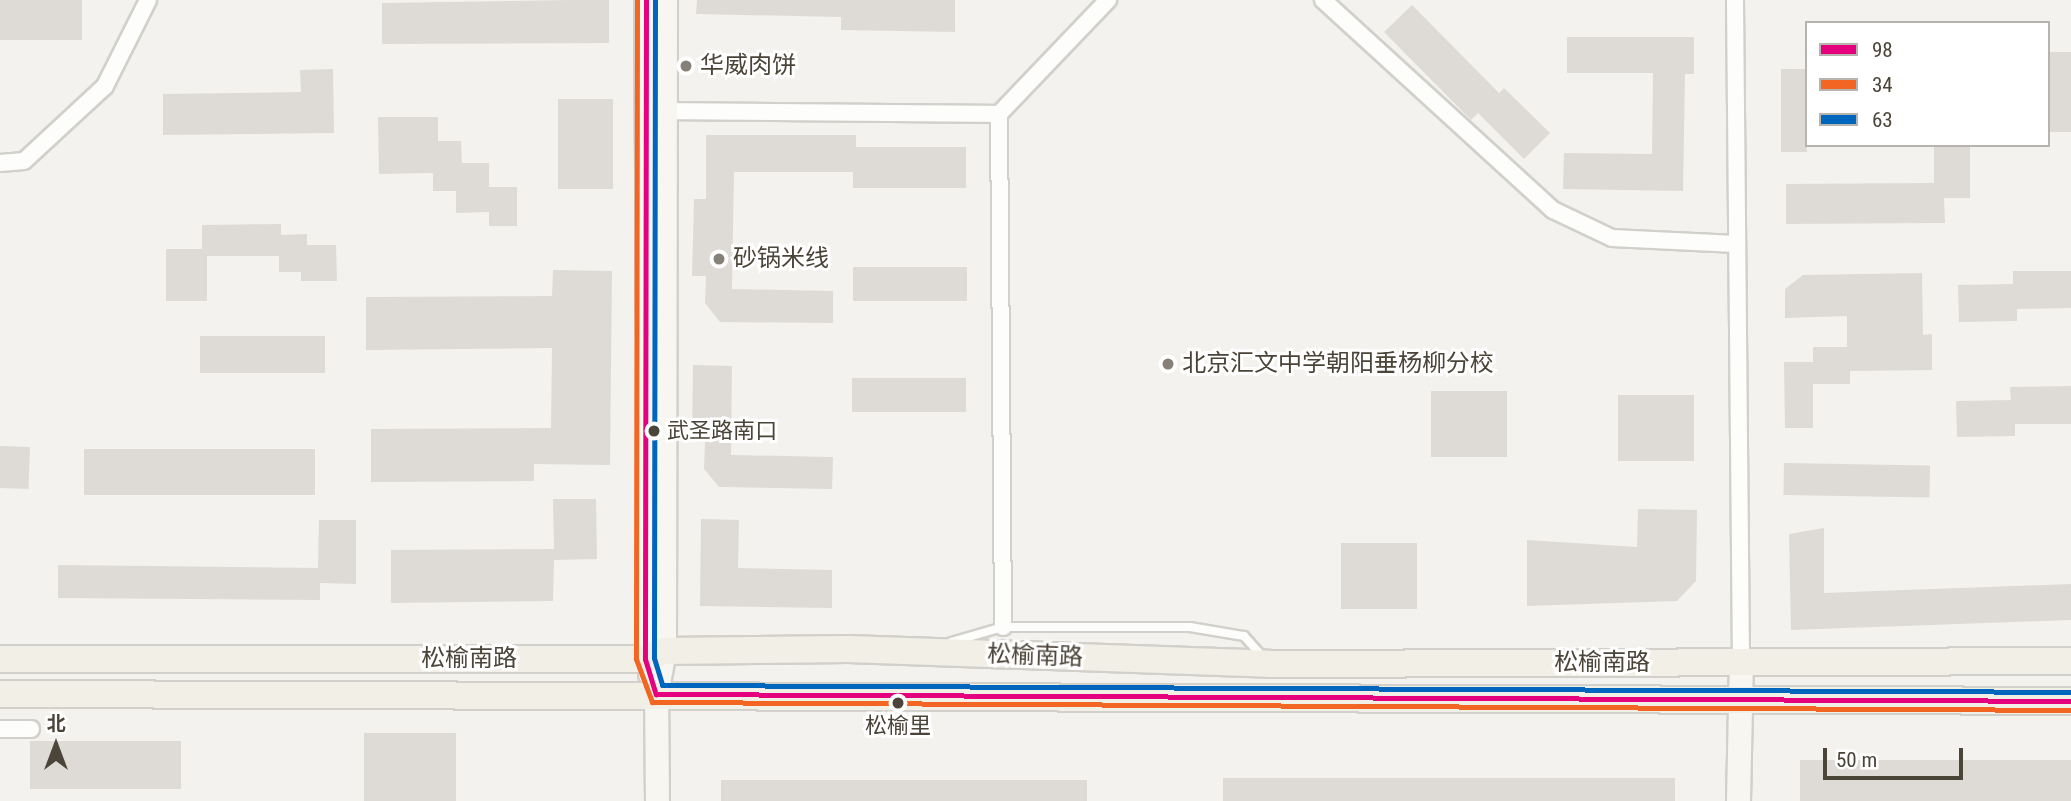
<!DOCTYPE html>
<html>
<head>
<meta charset="utf-8">
<style>
	body { margin:0 }
	#map { position:relative; width:2071px; height:801px; overflow:hidden; background:#f4f2ee; font-family:"Roboto Condensed","Noto Sans SC",sans-serif }
	div>[style] { position:absolute }
	[style*='--x'] { left:calc(var(--x)*1px); top:calc(var(--y)*1px); width:calc(var(--w)*1px); rotate:calc(var(--a)*1deg) }
	.building>* { inset:0; background:#dedbd6; transform-origin:0 0 }
	.roads { filter:drop-shadow(2px 0 #d2d0cb) drop-shadow(-2px 0 #d2d0cb) drop-shadow(0 2px #d2d0cb) drop-shadow(0 -2px #d2d0cb) }
	.lane>* { height:8px; margin:-4px; padding:0 4px; transform-origin:4px; border-radius:4px; background:#fdfdfc }
	.street>* { height:16px; margin:-8px; padding:0 8px; transform-origin:8px; border-radius:8px; background:#fdfdfc }
	.secondary>* { height:23px; margin:-11.5px; padding:0 11.5px; transform-origin:11.5px; border-radius:11.5px; background:#f7f6f1 }
	.primary>* { height:26px; margin:-13px; padding:0 13px; transform-origin:13px; border-radius:13px; background:#f2efe6 }
	.bus-1>* { height:5px; margin:-2.5px; padding:0 2.5px; transform-origin:2.5px; border-radius:2.5px; background:#e5007d }
	.bus-2>* { height:5px; margin:-2.5px; padding:0 2.5px; transform-origin:2.5px; border-radius:2.5px; background:#f26522 }
	.bus-3>* { height:5px; margin:-2.5px; padding:0 2.5px; transform-origin:2.5px; border-radius:2.5px; background:#0065bd }
	.dots>* { width:19px; height:19px; translate:-50% -50%; box-sizing:border-box; border:4px solid #fff; border-radius:50% }
	span { translate:-50% -50%; white-space:nowrap; text-align:center; line-height:1.15; -webkit-text-stroke:6px #fff; paint-order:stroke }
	.bus-label { font-size:22px; color:#4b4439 }
	.left { translate:0 -50%; text-align:left }
	.poi-label { font-size:24px; color:#4b4439 }
	.street-label { font-size:24px; color:#4b4439 }
	.legend { position:absolute; left:1805px; top:21px; width:245px; height:126px; box-sizing:border-box; background:#fff; border:2px solid #b7b4b0; margin:0; padding:9px 12px; list-style:none; font-size:21px; color:#4b4439 }
	.legend li { display:flex; align-items:center; gap:14px; height:35px }
	.legend b { width:35px; border:2px solid #b7b4b0 }
	.north { position:absolute; left:21px; top:710px; width:70px; height:70px; -webkit-text-stroke:5px #fff; paint-order:stroke; rotate:0deg; font-size:19px; font-weight:700; line-height:28px; text-align:center; color:#4b4439 }
	.north::after { content:''; display:block; margin:auto; width:24px; height:32px; background:#4b4439; clip-path:polygon(50% 0,100% 100%,50% 72%,0 100%) }
	.scale { position:absolute; left:1823px; top:748px; width:140px; height:32px; box-sizing:border-box; border:4px solid #4b4439; border-top:0; padding-left:9px; font-size:21px; line-height:24px; white-space:nowrap; color:#4b4439; -webkit-text-stroke:5px #fff; paint-order:stroke }
</style>
</head>
<body>
<div id="map">
	<div class="building">
		<i style="left:0;top:0;width:82px;height:40px"></i>
		<i style="clip-path:polygon(569px 0,609px 0,609px 43px,382px 44px,382px 3px)"></i>
		<i style="clip-path:polygon(697px 0,955px 0,955px 32px,841px 30px,841px 17px,696px 14px)"></i>
		<i style="clip-path:polygon(1412px 5px,1499px 93px,1504px 88px,1550px 133px,1524px 159px,1478px 113px,1471px 120px,1384px 32px)"></i>
		<i style="clip-path:polygon(1567px 37px,1694px 37px,1694px 74px,1685px 74px,1683px 191px,1563px 189px,1564px 153px,1652px 154px,1653px 73px,1567px 73px)"></i>
		<i style="left:2048px;top:52px;width:23px;height:80px"></i>
		<i style="clip-path:polygon(333px 69px,334px 133px,163px 135px,163px 94px,301px 92px,300px 70px)"></i>
		<i style="left:1781px;top:69px;width:26px;height:83px"></i>
		<i style="left:558px;top:99px;width:55px;height:90px"></i>
		<i style="clip-path:polygon(378px 117px,438px 117px,438px 141px,461px 141px,462px 163px,489px 163px,489px 187px,517px 187px,517px 226px,489px 226px,489px 212px,456px 213px,456px 191px,433px 191px,433px 173px,379px 174px)"></i>
		<i style="clip-path:polygon(706px 135px,856px 135px,856px 147px,966px 147px,966px 188px,853px 188px,853px 172px,734px 172px,732px 289px,833px 291px,833px 323px,720px 322px,705px 303px,706px 276px,692px 276px,694px 199px,706px 199px)"></i>
		<i style="clip-path:polygon(1934px 145px,1970px 145px,1970px 198px,1944px 198px,1945px 223px,1786px 224px,1786px 184px,1934px 183px)"></i>
		<i style="clip-path:polygon(281px 224px,281px 235px,307px 234px,307px 245px,336px 245px,337px 281px,301px 281px,301px 272px,279px 272px,279px 256px,207px 256px,207px 301px,166px 301px,166px 249px,202px 249px,202px 225px)"></i>
		<i style="left:967px;top:267px;width:34px;height:114px;rotate:90deg"></i>
		<i style="clip-path:polygon(553px 270px,612px 271px,610px 465px,534px 464px,534px 481px,371px 482px,371px 429px,551px 428px,552px 348px,366px 350px,366px 297px,552px 296px)"></i>
		<i style="clip-path:polygon(2013px 271px,2071px 271px,2071px 308px,2017px 309px,2017px 321px,1959px 322px,1958px 285px,2013px 284px)"></i>
		<i style="clip-path:polygon(1922px 273px,1923px 335px,1932px 334px,1932px 370px,1850px 371px,1850px 384px,1813px 384px,1813px 428px,1785px 428px,1784px 362px,1813px 362px,1813px 347px,1847px 347px,1847px 316px,1785px 318px,1785px 289px,1803px 275px)"></i>
		<i style="left:200px;top:336px;width:125px;height:37px"></i>
		<i style="clip-path:polygon(693px 365px,732px 366px,731px 455px,833px 457px,832px 489px,719px 487px,704px 469px,705px 442px,692px 441px)"></i>
		<i style="left:966px;top:378px;width:34px;height:114px;rotate:90deg"></i>
		<i style="clip-path:polygon(2071px 386px,2071px 424px,2015px 424px,2015px 436px,1957px 437px,1956px 401px,2011px 400px,2010px 387px)"></i>
		<i style="left:1431px;top:391px;width:76px;height:66px"></i>
		<i style="left:1618px;top:395px;width:76px;height:66px"></i>
		<i style="left:0;top:446px;width:30px;height:42px;rotate:2deg"></i>
		<i style="left:315px;top:449px;width:46px;height:231px;rotate:90deg"></i>
		<i style="left:1784px;top:463px;width:146px;height:32px;rotate:1deg"></i>
		<i style="clip-path:polygon(553px 499px,596px 499px,597px 559px,554px 560px,553px 601px,391px 603px,391px 550px,554px 549px)"></i>
		<i style="clip-path:polygon(1638px 509px,1697px 510px,1696px 581px,1677px 601px,1527px 606px,1527px 540px,1637px 547px)"></i>
		<i style="clip-path:polygon(701px 519px,739px 520px,738px 568px,832px 570px,832px 608px,700px 606px)"></i>
		<i style="clip-path:polygon(319px 520px,356px 520px,356px 584px,320px 583px,320px 600px,58px 598px,58px 565px,318px 568px)"></i>
		<i style="clip-path:polygon(1824px 528px,1824px 593px,2071px 584px,2071px 620px,1791px 630px,1789px 534px)"></i>
		<i style="left:1341px;top:543px;width:76px;height:66px"></i>
		<i style="left:364px;top:733px;width:92px;height:68px"></i>
		<i style="left:30px;top:741px;width:151px;height:48px"></i>
		<i style="left:1800px;top:760px;width:271px;height:41px"></i>
		<i style="left:1675px;top:778px;width:23px;height:452px;rotate:90deg"></i>
		<i style="left:1087px;top:780px;width:21px;height:366px;rotate:90deg"></i>
	</div>
	<div class="roads">
		<div class="lane">
			<i style="--x:951;--y:642;--w:54;--a:-16.1"></i>
			<i style="--x:1003;--y:627;--w:187;--a:0"></i>
			<i style="--x:1190;--y:627;--w:55;--a:9.5"></i>
			<i style="--x:1244;--y:636;--w:27;--a:48"></i>
		</div>
		<div class="street">
			<i style="--x:1323;--y:0;--w:311;--a:42.4"></i>
			<i style="--x:1553;--y:210;--w:65;--a:25.4"></i>
			<i style="--x:1612;--y:238;--w:124;--a:2.8"></i>
			<i style="--x:1735;--y:0;--w:662;--a:89.48"></i>
			<i style="--x:665;--y:111;--w:334;--a:0.5"></i>
			<i style="--x:999;--y:114;--w:158;--a:-46.3"></i>
			<i style="--x:999;--y:114;--w:513;--a:89.55"></i>
			<i style="--x:0;--y:163;--w:24;--a:-5"></i>
			<i style="--x:24;--y:161;--w:110;--a:-42.8"></i>
			<i style="--x:105;--y:86;--w:96;--a:-63.4"></i>
			<i style="--x:0;--y:729;--w:31;--a:0"></i>
		</div>
		<div class="secondary">
			<i style="--x:646;--y:0;--w:674;--a:89.66"></i>
			<i style="--x:657;--y:801;--w:107;--a:-90.5"></i>
			<i style="--x:656;--y:694;--w:44;--a:-79.5"></i>
			<i style="--x:664;--y:651;--w:651;--a:-89.91"></i>
			<i style="--x:1738;--y:801;--w:139;--a:-88.8"></i>
		</div>
		<div class="primary">
			<i style="--x:0;--y:659;--w:645;--a:0"></i>
			<i style="--x:645;--y:659;--w:21;--a:-23"></i>
			<i style="--x:664;--y:651;--w:184;--a:-0.6"></i>
			<i style="--x:848;--y:649;--w:421;--a:2"></i>
			<i style="--x:1269;--y:664;--w:802;--a:-0.21"></i>
			<i style="--x:0;--y:694;--w:2071;--a:0.19"></i>
		</div>
	</div>
	<div class="bus-1">
		<i style="--x:646;--y:0;--w:659;--a:90.09"></i>
		<i style="--x:645;--y:659;--w:37;--a:73"></i>
		<i style="--x:656;--y:694;--w:1415;--a:0.28"></i>
	</div>
	<div class="bus-2">
		<i style="--x:637;--y:0;--w:659;--a:90.09"></i>
		<i style="--x:636;--y:659;--w:46;--a:69.6"></i>
		<i style="--x:652;--y:702;--w:1419;--a:0.32"></i>
	</div>
	<div class="bus-3">
		<i style="--x:655;--y:0;--w:658;--a:90.09"></i>
		<i style="--x:654;--y:658;--w:28;--a:73"></i>
		<i style="--x:662;--y:685;--w:1409;--a:0.28"></i>
	</div>
	<div class="dots">
		<i style="left:686px;top:66px;background:#868178"></i>
		<i style="left:719px;top:259px;background:#868178"></i>
		<i style="left:1168px;top:364px;background:#868178"></i>
		<i style="left:654px;top:431px;background:#4b4439"></i>
		<i style="left:898px;top:703px;background:#4b4439"></i>
	</div>
	<div class="bus-label">
		<span class="left" style="left:667px;top:431px">武圣路南口</span>
		<span style="left:898px;top:726px">松榆里</span>
	</div>
	<div class="poi-label">
		<span class="left" style="left:700px;top:66px">华威肉饼</span>
		<span class="left" style="left:733px;top:259px">砂锅米线</span>
		<span class="left" style="left:1182px;top:364px">北京汇文中学朝阳垂杨柳分校</span>
	</div>
	<div class="street-label">
		<span style="left:1035px;top:656px;rotate:2deg">松榆南路</span>
		<span style="left:469px;top:659px">松榆南路</span>
		<span style="left:1602px;top:663px">松榆南路</span>
	</div>
	<ul class="legend">
	<li><b style="height:9px;background:#e5007d"></b>98</li>
	<li><b style="height:9px;background:#f26522"></b>34</li>
	<li><b style="height:9px;background:#0065bd"></b>63</li>
	</ul>
	<div class="north">北</div>
	<div class="scale">50 m</div>
</div>
</body>
</html>
